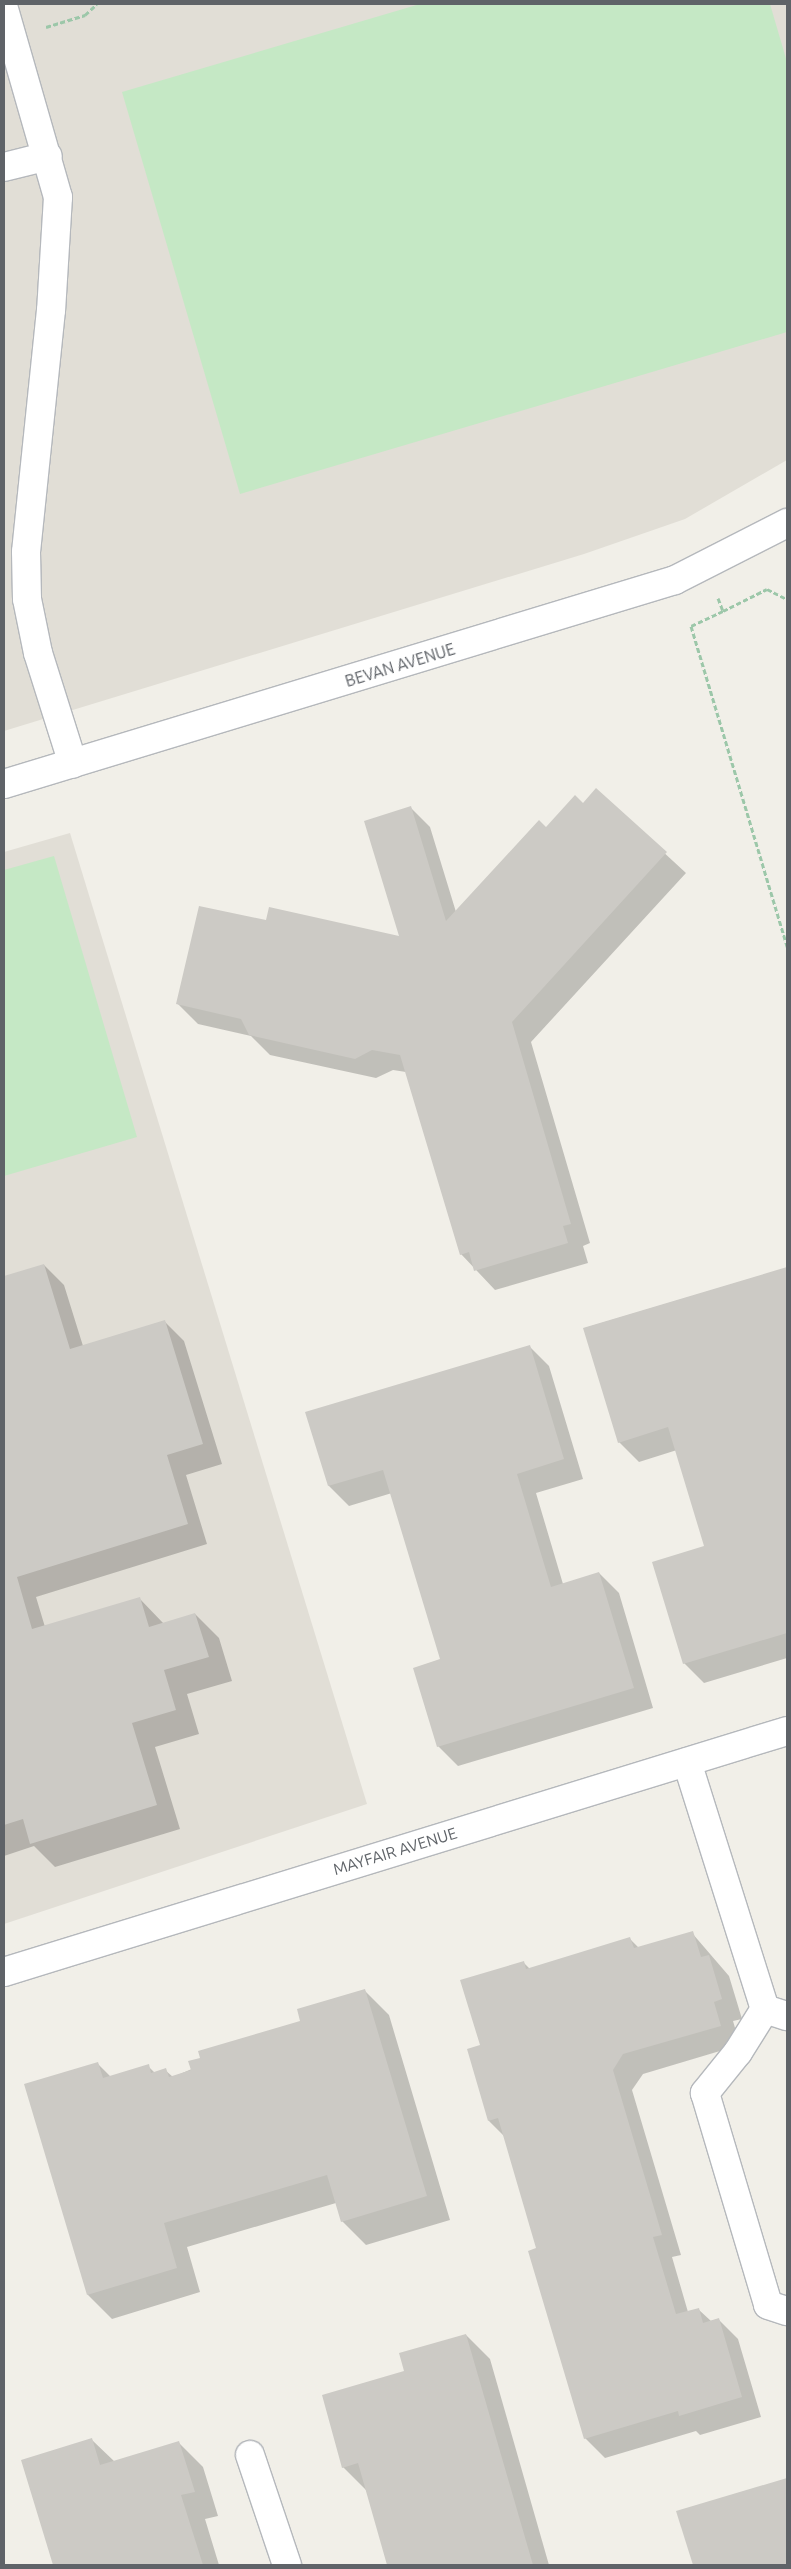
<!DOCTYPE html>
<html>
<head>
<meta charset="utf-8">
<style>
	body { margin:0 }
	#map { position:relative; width:791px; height:2569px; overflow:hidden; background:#f1efe8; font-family:Ubuntu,sans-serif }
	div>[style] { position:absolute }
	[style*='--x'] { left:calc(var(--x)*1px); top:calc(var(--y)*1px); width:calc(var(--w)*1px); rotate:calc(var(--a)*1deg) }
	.education>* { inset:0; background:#e1ded6 }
	.green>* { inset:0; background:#c5e8c5 }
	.shadow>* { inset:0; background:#0003 }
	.building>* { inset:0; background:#cccac5 }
	.path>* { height:3px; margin-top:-1.5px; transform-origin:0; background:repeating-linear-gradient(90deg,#9cc7a9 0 5px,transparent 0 7.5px) }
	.roads { filter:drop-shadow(1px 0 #b5b8bc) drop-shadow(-1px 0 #b5b8bc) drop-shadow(0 1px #b5b8bc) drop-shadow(0 -1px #b5b8bc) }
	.minor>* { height:28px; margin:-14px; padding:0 14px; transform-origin:14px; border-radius:14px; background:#fff }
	span { translate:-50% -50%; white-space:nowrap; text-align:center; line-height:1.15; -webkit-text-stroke:4px #fff; paint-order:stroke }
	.street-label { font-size:16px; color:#5f6368 }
	.frame { position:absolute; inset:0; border:5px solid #5f6368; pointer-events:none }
</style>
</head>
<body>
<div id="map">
	<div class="education">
		<i style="clip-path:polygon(4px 4px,787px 4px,787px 460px,685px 519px,584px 554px,4px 731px)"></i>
		<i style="clip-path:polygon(70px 833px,367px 1804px,4px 1924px,4px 852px)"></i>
	</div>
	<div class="green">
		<i style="clip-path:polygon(420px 4px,770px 4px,787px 62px,787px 332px,240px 494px,122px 92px)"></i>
		<i style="clip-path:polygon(54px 856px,137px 1137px,4px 1176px,4px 870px)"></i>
	</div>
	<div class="shadow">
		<i style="clip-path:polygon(596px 790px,686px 873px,531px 1042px,590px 1243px,583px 1246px,588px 1263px,495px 1290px,461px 1254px,406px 1072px,393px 1070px,376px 1078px,270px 1055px,251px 1036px,198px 1024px,178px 1004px,267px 922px,401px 938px,410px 807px,430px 827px,456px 912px,546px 829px,583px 805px)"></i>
		<i style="clip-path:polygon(44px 1265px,64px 1285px,83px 1346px,164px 1321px,184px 1341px,222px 1464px,186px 1475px,207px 1544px,36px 1597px,45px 1627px,139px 1598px,164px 1624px,195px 1614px,219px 1638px,232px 1681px,187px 1694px,199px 1734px,155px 1747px,180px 1829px,55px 1867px,34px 1846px,4px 1856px,4px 1278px)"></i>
		<i style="clip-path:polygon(787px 1268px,787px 1658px,704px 1683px,684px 1663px,706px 1547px,677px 1450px,639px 1462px,619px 1442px,585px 1328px)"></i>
		<i style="clip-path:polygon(529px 1346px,549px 1366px,583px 1479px,536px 1493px,563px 1584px,599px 1573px,619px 1593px,653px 1708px,458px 1766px,438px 1746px,442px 1660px,392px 1493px,349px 1506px,329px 1486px,307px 1413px)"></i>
		<i style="clip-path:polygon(692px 1933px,729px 1976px,742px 2019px,733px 2021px,740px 2045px,643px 2074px,632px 2090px,681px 2255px,672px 2257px,688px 2312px,698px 2309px,711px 2321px,718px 2319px,738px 2339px,761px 2417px,700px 2435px,696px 2431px,605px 2458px,585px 2438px,538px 2249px,504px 2136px,489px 2121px,481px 2046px,523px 1962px,530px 1969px,630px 1939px,639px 1948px)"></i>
		<i style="clip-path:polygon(365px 1991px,389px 2015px,450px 2220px,366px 2245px,342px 2221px,336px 2203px,187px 2247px,200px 2292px,112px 2319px,88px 2295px,98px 2064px,111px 2077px,148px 2066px,155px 2073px,165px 2070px,173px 2077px,302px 2022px)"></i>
		<i style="clip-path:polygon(466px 2335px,490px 2359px,549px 2565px,389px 2565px,367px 2491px,343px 2467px,406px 2372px)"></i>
		<i style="clip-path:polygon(92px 2440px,115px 2462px,179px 2443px,203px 2467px,218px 2516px,205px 2519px,219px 2565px,54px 2565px,22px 2461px)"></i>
		<i style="clip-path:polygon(787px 2479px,787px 2565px,694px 2565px,678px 2512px)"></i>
	</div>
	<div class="building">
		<i style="clip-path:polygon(596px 788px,667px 852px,512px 1022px,571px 1224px,563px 1226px,568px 1243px,474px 1271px,469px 1252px,460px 1255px,400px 1055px,372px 1050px,355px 1059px,249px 1035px,241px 1019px,176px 1004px,199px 906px,266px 920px,269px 907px,399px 936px,364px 821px,411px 806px,446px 921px,539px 820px,546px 827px,575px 795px,583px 803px)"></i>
		<i style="clip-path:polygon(44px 1264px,70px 1349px,165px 1320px,203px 1444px,167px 1455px,188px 1524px,17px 1577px,32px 1629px,140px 1597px,149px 1627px,195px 1613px,209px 1657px,164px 1670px,176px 1710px,132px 1723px,157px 1805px,30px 1844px,23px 1819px,4px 1825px,4px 1276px)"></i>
		<i style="clip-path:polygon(787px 1267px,787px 1633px,683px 1664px,652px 1562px,704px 1546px,668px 1427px,618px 1443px,583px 1328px)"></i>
		<i style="clip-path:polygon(530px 1345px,564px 1459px,517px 1474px,551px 1587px,599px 1572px,634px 1688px,437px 1747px,413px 1668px,440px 1659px,383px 1470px,328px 1486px,305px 1412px)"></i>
		<i style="clip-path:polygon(693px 1931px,701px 1957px,709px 1955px,722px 1999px,714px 2002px,721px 2026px,623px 2054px,613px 2070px,662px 2235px,653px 2237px,676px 2314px,699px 2308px,703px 2323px,719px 2318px,742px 2397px,679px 2416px,678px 2411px,584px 2439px,528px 2251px,536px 2248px,498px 2118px,488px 2121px,467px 2049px,480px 2045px,460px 1980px,524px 1961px,526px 1969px,630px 1937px,634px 1948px)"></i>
		<i style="clip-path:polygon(365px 1989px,427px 2196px,341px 2222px,327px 2175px,164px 2223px,177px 2268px,87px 2295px,24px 2084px,98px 2062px,103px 2078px,149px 2064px,151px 2073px,166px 2068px,169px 2077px,191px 2070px,188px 2061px,200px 2058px,198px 2051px,300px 2021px,297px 2009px)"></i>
		<i style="clip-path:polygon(466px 2334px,533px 2565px,387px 2565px,358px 2463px,342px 2468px,322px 2395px,404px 2371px,399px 2353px)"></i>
		<i style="clip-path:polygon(92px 2438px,100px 2465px,179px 2441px,195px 2492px,181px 2495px,203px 2565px,53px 2565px,21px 2460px)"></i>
		<i style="clip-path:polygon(787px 2478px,787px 2565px,693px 2565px,676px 2511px)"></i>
	</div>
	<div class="path">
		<i style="--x:46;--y:27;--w:41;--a:-17.1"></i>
		<i style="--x:85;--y:15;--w:16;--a:-43"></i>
		<i style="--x:718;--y:598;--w:14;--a:69"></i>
		<i style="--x:723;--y:611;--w:49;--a:-26.6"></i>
		<i style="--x:767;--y:589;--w:22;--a:27"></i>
		<i style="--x:723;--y:611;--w:35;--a:155"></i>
		<i style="--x:691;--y:626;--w:335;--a:73.3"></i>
	</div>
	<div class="roads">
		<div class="minor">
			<i style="--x:4;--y:9;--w:196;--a:74"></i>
			<i style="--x:58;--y:197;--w:113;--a:93.5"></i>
			<i style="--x:51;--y:310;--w:243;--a:95.9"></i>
			<i style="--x:26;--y:552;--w:47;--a:88.8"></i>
			<i style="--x:27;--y:599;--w:55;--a:78.5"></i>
			<i style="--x:38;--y:653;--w:116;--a:72.5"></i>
			<i style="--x:4;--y:167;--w:45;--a:-14"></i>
			<i style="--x:4;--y:784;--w:701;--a:-16.91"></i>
			<i style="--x:675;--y:580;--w:126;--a:-27"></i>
			<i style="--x:687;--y:1762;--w:259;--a:72.5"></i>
			<i style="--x:4;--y:1972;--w:819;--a:-17.11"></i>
			<i style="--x:765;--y:2009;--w:51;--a:122.1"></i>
			<i style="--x:738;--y:2052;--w:53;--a:128.8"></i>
			<i style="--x:705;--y:2093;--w:221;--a:73.4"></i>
			<i style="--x:768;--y:2305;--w:20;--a:18"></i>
			<i style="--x:765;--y:2009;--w:23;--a:18"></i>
			<i style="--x:250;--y:2455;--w:116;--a:71.4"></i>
		</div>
	</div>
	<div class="street-label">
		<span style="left:400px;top:665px;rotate:-17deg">BEVAN AVENUE</span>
		<span style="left:395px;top:1851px;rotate:-17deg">MAYFAIR AVENUE</span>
	</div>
	<div class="frame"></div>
</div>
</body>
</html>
